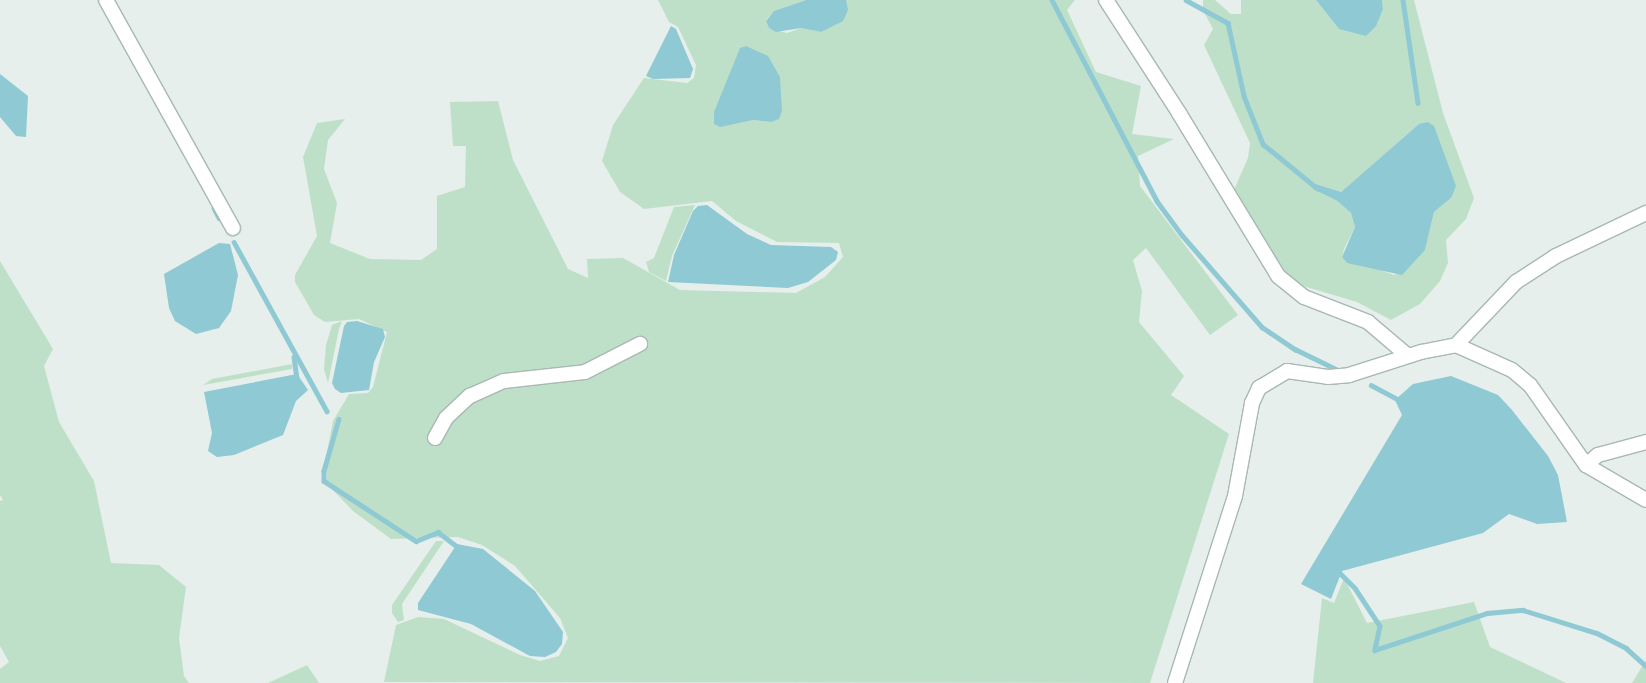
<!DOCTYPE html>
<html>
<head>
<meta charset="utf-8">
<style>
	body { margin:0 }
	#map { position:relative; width:1646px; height:683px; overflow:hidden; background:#e6efeb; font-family:"IBM Plex Sans",sans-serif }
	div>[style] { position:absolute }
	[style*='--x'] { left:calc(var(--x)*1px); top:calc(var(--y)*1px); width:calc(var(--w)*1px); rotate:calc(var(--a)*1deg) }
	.green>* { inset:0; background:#bfe0c8 }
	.water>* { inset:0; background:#8ec9d4 }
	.stream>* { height:4.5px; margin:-2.25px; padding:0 2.25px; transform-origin:2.25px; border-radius:2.25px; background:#8ec9d4 }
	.roads { filter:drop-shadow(1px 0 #a8b8b2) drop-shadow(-1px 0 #a8b8b2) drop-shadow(0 1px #a8b8b2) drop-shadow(0 -1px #a8b8b2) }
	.minor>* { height:14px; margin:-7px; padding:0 7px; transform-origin:7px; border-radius:7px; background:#fff }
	span { translate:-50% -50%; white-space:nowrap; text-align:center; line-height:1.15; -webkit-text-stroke:5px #f7fbf9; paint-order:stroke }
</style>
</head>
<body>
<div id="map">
	<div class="green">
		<i style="clip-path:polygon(evenodd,658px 0,806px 0,774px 11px,766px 20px,769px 28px,787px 33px,801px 28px,821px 32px,846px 0,1075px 0,1067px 10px,1096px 72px,1141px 86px,1132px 134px,1174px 139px,1138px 156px,1140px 186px,1238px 315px,1210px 335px,1146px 248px,1133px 260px,1142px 291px,1139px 322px,1184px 376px,1171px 395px,1229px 434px,1150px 683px,384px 682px,396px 625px,418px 617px,444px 619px,520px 655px,540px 661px,559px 656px,568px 638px,560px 618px,515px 566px,482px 545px,458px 537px,391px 539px,353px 511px,327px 484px,327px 452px,333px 421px,349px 394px,368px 393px,373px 387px,387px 332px,359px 319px,325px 322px,314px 315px,295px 282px,295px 275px,317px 236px,303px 157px,317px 123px,345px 119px,328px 140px,324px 169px,337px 203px,330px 243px,370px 259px,421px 260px,437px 249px,437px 196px,465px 187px,466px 146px,453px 146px,450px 102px,498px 101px,513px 160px,568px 269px,588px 278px,587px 259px,623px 258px,680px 290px,796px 293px,825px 277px,843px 257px,839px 243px,777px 242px,736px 221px,712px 201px,644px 209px,620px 192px,602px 161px,613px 125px,644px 78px,687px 83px,694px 78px,696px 65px,678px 27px,669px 22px,658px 0,746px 46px,771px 122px,753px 120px,714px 124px,715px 112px,740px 49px,746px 46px)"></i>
		<i style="clip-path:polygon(evenodd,1203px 0,1215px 0,1231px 14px,1241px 14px,1241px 0,1316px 0,1339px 29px,1383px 9px,1382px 0,1414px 0,1443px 113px,1474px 198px,1466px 219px,1446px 240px,1448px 263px,1440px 281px,1420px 304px,1391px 320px,1357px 302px,1300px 285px,1286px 273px,1233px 192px,1248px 158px,1250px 143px,1204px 45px,1213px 29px,1203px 10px,1203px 0,1419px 124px,1451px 198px,1434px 212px,1425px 250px,1394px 275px,1367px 265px,1347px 263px,1342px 257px,1344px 249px,1355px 227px,1351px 213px,1336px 200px,1341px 192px,1419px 124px)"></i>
		<i style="clip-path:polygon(695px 205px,672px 256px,666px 281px,649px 272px,646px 262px,654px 258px,674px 207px)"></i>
		<i style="clip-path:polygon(0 261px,53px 349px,44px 366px,59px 422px,94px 481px,111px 563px,159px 565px,186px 587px,179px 638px,184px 676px,189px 683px,0 683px,0 669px,9px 662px,0 646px,0 501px,3px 500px,0 495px)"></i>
		<i style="clip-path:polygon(342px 321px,339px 329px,328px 383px,324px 369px,326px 345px,332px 325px)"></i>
		<i style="clip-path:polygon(292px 364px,292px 369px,203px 385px,212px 379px)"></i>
		<i style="clip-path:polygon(436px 541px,444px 541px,402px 604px,404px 620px,398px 622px,392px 613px,392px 605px)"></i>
		<i style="clip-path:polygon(1344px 578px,1367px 623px,1474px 602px,1490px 647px,1566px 683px,1313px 683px,1322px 598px,1334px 603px)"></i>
		<i style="clip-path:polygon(1646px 660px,1646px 683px,1632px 683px)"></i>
		<i style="clip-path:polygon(307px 665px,319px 683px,268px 683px)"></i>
	</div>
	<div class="water">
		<i style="clip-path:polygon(806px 0,846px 0,848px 10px,843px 21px,821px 32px,801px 28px,776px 32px,769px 28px,766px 21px,774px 11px)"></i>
		<i style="clip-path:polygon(1316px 0,1382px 0,1383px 9px,1376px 26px,1366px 36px,1339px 29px)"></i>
		<i style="clip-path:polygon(671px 26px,676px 29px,693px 69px,690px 78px,653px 79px,646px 76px)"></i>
		<i style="clip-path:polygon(746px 46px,768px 56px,780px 77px,782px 111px,779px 119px,771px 122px,753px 120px,720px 127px,714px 124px,714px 112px,740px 48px)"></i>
		<i style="clip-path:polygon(0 74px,28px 96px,26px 137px,16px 136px,0 117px)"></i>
		<i style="clip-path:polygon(1428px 122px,1434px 126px,1456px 186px,1451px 198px,1434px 212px,1425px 250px,1402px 275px,1347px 263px,1342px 257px,1355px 227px,1351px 213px,1336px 200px,1313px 189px,1315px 184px,1341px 192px,1419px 124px)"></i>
		<i style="clip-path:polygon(707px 205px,747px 234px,771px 245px,831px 247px,838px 252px,836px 260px,808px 282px,788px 288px,668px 282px,674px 255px,693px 211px,698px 206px)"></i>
		<i style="clip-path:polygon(219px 243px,230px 244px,238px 275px,231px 311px,219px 328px,196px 334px,175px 321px,169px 308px,164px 274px)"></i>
		<i style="clip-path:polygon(357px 321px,383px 329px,385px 337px,374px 362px,369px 390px,341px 393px,335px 389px,332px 383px,344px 326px,347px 322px)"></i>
		<i style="clip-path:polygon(297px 374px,308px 390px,296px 401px,283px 435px,234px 455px,217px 457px,208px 451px,212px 433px,204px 392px)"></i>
		<i style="clip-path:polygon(1451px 376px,1498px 395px,1512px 410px,1548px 456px,1558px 475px,1567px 522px,1537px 524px,1509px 514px,1483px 533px,1342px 571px,1331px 599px,1301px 584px,1402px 415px,1395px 400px,1413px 384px)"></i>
		<i style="clip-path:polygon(457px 544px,483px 549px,535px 591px,563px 632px,562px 644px,556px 652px,545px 657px,530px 656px,471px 624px,418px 610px,418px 603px)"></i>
	</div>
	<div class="stream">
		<i style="--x:1052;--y:0;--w:227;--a:62.4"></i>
		<i style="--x:1157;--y:201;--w:42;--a:53.7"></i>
		<i style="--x:1182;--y:235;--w:122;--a:49"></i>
		<i style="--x:1262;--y:327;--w:40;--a:34"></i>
		<i style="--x:1295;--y:349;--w:48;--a:26"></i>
		<i style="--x:1186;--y:0;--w:48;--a:28.7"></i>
		<i style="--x:1228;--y:23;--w:75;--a:77.6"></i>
		<i style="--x:1244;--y:96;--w:52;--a:68.4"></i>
		<i style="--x:1263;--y:144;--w:70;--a:39.2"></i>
		<i style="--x:1403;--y:0;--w:104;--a:81.7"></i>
		<i style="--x:214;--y:208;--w:11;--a:63"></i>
		<i style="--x:234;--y:242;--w:193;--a:61.2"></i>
		<i style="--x:294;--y:357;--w:21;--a:82"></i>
		<i style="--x:1371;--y:385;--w:34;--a:28"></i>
		<i style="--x:339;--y:419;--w:54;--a:106.1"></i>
		<i style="--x:324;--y:471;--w:10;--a:90"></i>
		<i style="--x:324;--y:481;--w:110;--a:33.1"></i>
		<i style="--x:416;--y:541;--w:24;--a:-22"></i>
		<i style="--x:438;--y:532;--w:26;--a:37"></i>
		<i style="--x:1337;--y:570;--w:25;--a:45"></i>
		<i style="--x:1355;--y:588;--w:45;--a:56.7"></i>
		<i style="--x:1380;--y:626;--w:25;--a:102"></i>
		<i style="--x:1375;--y:650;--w:118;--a:-18.3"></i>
		<i style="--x:1487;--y:613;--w:36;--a:-5"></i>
		<i style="--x:1523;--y:610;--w:77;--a:17.3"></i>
		<i style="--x:1597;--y:633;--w:33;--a:27"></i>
		<i style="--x:1626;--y:648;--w:27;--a:42"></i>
	</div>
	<div class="roads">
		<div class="minor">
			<i style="--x:106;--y:0;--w:261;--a:60.9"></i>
			<i style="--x:1106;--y:0;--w:135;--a:57.1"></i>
			<i style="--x:1179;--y:113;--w:191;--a:58.7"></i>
			<i style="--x:1278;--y:276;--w:33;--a:39"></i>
			<i style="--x:1304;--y:297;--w:69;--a:21.3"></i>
			<i style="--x:1368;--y:322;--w:52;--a:40.4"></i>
			<i style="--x:1456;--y:345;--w:61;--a:24.1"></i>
			<i style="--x:1512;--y:370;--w:23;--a:40"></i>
			<i style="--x:1530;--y:385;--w:98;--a:55"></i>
			<i style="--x:1586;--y:465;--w:69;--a:30.3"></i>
			<i style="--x:435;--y:438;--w:23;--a:-61"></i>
			<i style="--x:446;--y:418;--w:33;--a:-43"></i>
			<i style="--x:470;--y:396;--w:37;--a:-24"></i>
			<i style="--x:504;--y:381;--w:81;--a:-6.3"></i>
			<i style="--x:585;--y:372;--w:62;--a:-27"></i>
			<i style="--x:1586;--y:465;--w:16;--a:-40"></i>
			<i style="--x:1598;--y:455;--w:50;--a:-15.2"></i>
			<i style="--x:1175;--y:683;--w:196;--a:-72.2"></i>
			<i style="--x:1235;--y:496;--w:95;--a:-79.6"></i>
			<i style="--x:1252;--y:403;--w:17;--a:-65"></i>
			<i style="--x:1259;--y:388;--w:33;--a:-31"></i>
			<i style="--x:1287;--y:371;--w:41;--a:8.3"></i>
			<i style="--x:1328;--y:377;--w:21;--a:-5"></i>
			<i style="--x:1349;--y:375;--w:76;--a:-17.7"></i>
			<i style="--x:1421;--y:352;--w:36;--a:-11"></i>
			<i style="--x:1456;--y:345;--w:87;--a:-46.4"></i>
			<i style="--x:1516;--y:282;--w:48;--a:-33"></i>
			<i style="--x:1556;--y:256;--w:100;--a:-25.5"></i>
		</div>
	</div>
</div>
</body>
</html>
